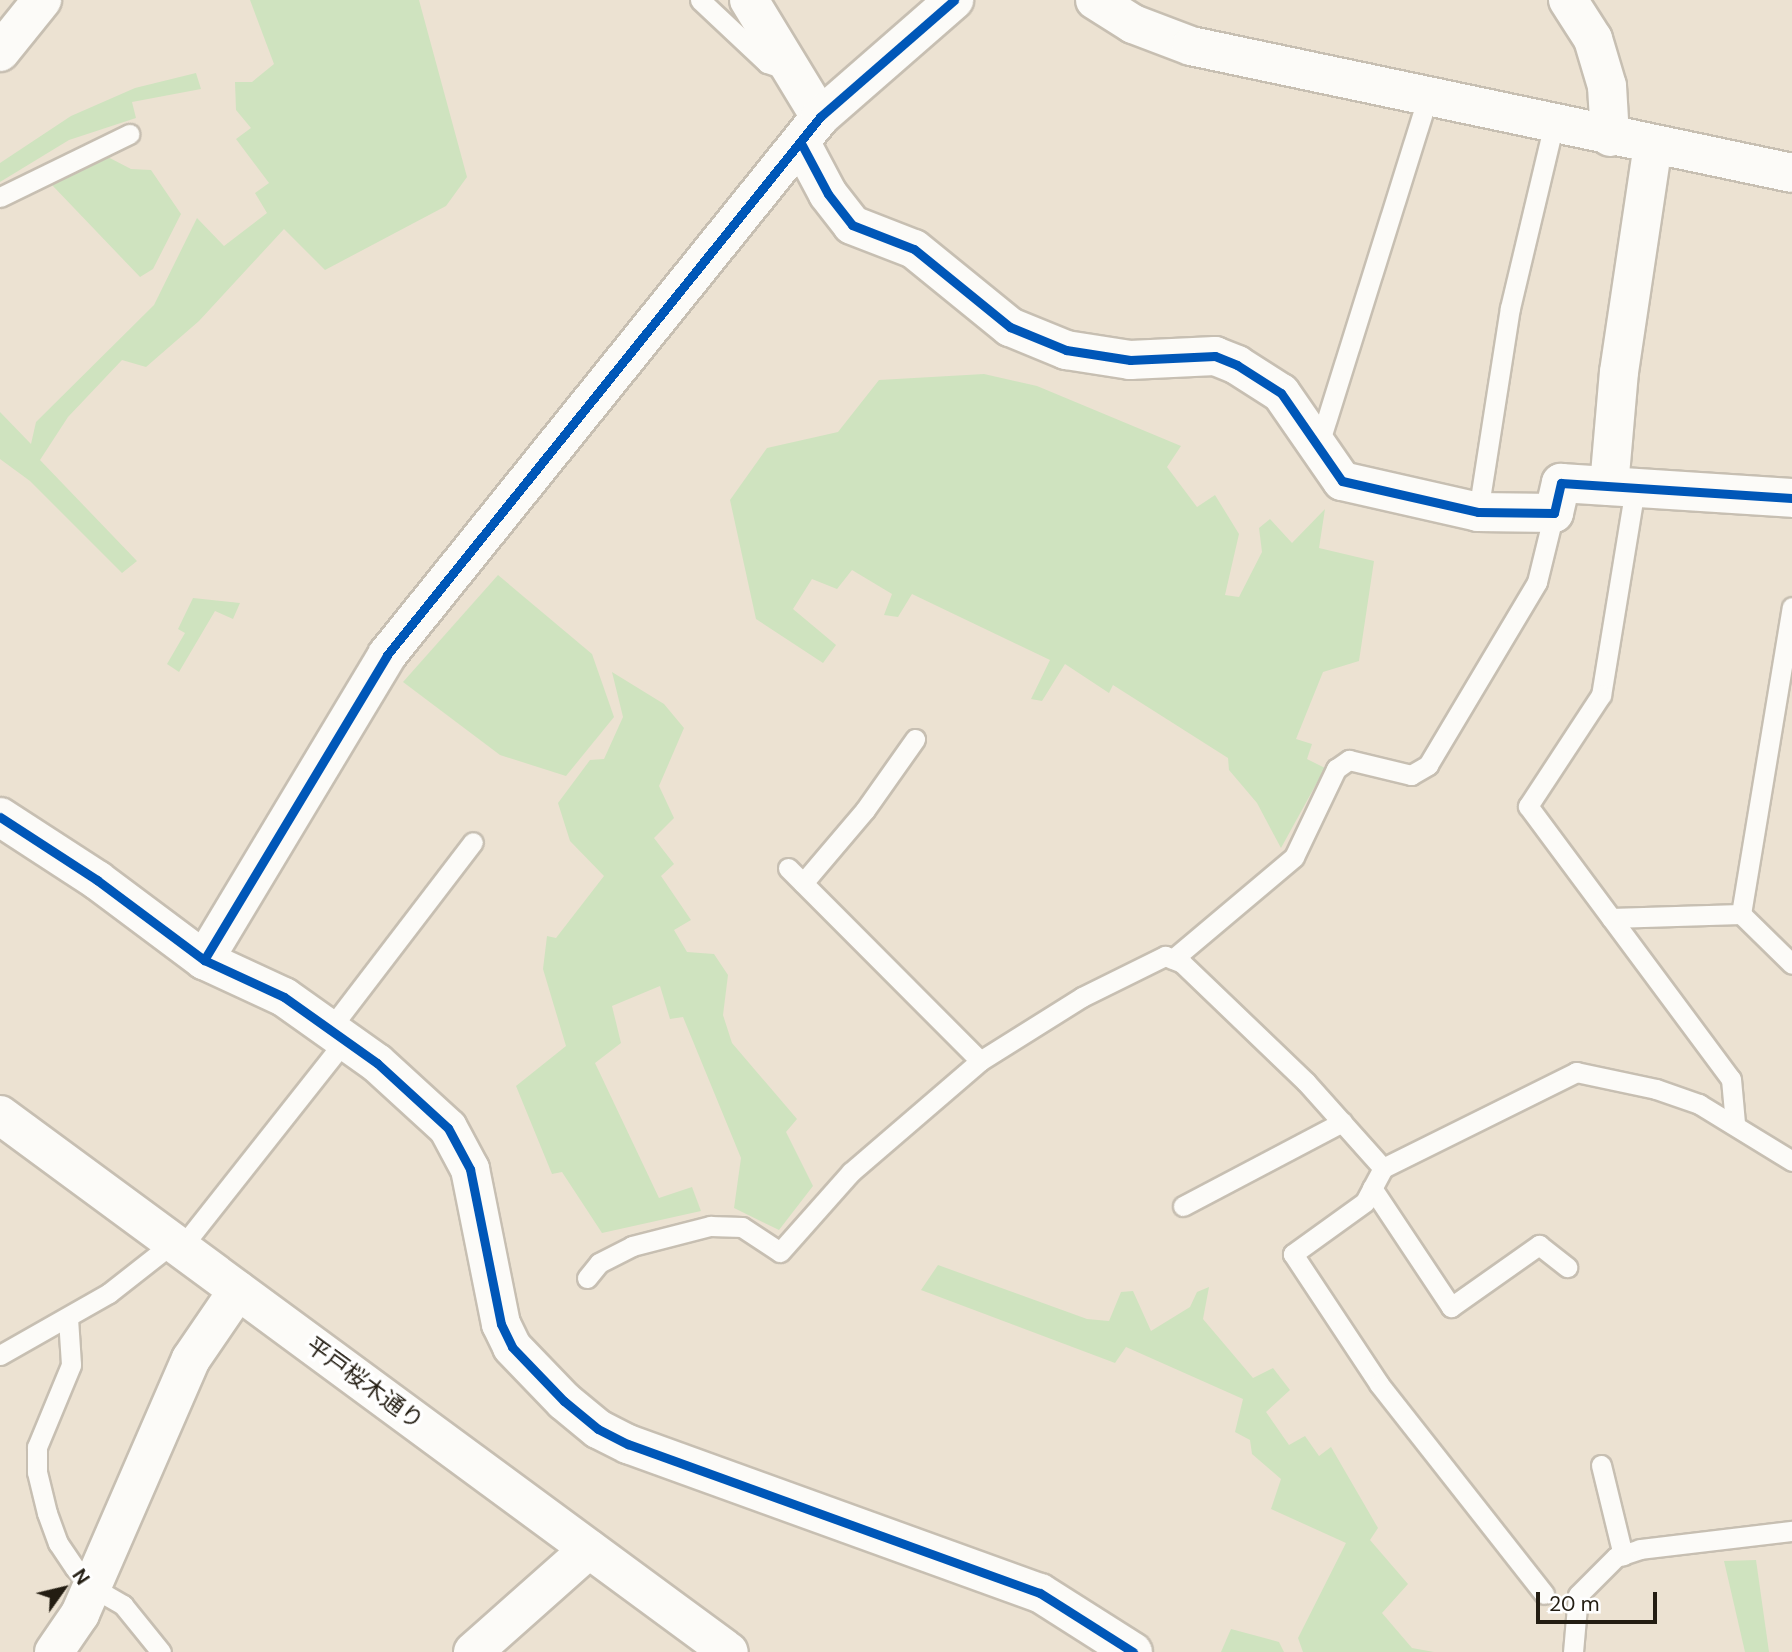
<!DOCTYPE html>
<html>
<head>
<meta charset="utf-8">
<style>
	body { margin:0 }
	#map { position:relative; width:1792px; height:1652px; overflow:hidden; background:#ece2d2; font-family:"DM Sans","Noto Sans JP",sans-serif }
	div>[style] { position:absolute }
	[style*='--x'] { left:calc(var(--x)*1px); top:calc(var(--y)*1px); width:calc(var(--w)*1px); rotate:calc(var(--a)*1deg) }
	.green>* { inset:0; background:#cfe3bf }
	.roads { filter:drop-shadow(2px 0 #c7bfb2) drop-shadow(-2px 0 #c7bfb2) drop-shadow(0 2px #c7bfb2) drop-shadow(0 -2px #c7bfb2) }
	.service>* { height:19px; margin:-9.5px; padding:0 9.5px; transform-origin:9.5px; border-radius:9.5px; background:#fcfbf8 }
	.minor>* { height:38px; margin:-19px; padding:0 19px; transform-origin:19px; border-radius:19px; background:#fcfbf8 }
	.secondary>* { height:38px; margin:-19px; padding:0 19px; transform-origin:19px; border-radius:19px; background:#fcfbf8 }
	.cycleway>* { height:9px; margin:-4.5px; padding:0 4.5px; transform-origin:4.5px; border-radius:4.5px; background:#0057b8 }
	span { translate:-50% -50%; white-space:nowrap; text-align:center; line-height:1.15; -webkit-text-stroke:7px #fff; paint-order:stroke }
	.street-label { font-size:23px; color:#231d12 }
	.north { position:absolute; left:28px; top:1554px; width:70px; height:70px; -webkit-text-stroke:5px #fff; paint-order:stroke; rotate:56deg; font-size:19px; font-weight:700; line-height:28px; text-align:center; color:#231d12 }
	.north::after { content:''; display:block; margin:auto; width:24px; height:32px; background:#231d12; clip-path:polygon(50% 0,100% 100%,50% 72%,0 100%) }
	.scale { position:absolute; left:1536px; top:1592px; width:121px; height:32px; box-sizing:border-box; border:4px solid #231d12; border-top:0; padding-left:9px; font-size:21px; line-height:24px; white-space:nowrap; color:#231d12; -webkit-text-stroke:5px #fff; paint-order:stroke }
</style>
</head>
<body>
<div id="map">
	<div class="green">
		<i style="clip-path:polygon(250px 0,419px 0,467px 177px,446px 206px,325px 270px,284px 229px,199px 321px,146px 367px,122px 360px,68px 417px,40px 460px,137px 561px,122px 573px,30px 481px,0 459px,0 412px,31px 444px,36px 422px,154px 305px,197px 218px,224px 246px,267px 213px,255px 193px,269px 183px,236px 139px,251px 128px,236px 110px,235px 82px,252px 82px,274px 64px)"></i>
		<i style="clip-path:polygon(196px 73px,201px 89px,132px 102px,136px 118px,69px 140px,0 182px,0 163px,71px 116px,135px 88px)"></i>
		<i style="clip-path:polygon(102px 154px,131px 169px,151px 170px,181px 214px,153px 269px,140px 277px,52px 185px)"></i>
		<i style="clip-path:polygon(984px 374px,1037px 386px,1181px 446px,1167px 467px,1197px 507px,1215px 495px,1239px 534px,1225px 595px,1239px 597px,1262px 552px,1259px 528px,1270px 519px,1292px 543px,1325px 509px,1319px 548px,1374px 561px,1359px 661px,1323px 672px,1296px 739px,1312px 744px,1307px 759px,1325px 768px,1281px 848px,1257px 803px,1229px 770px,1228px 758px,1113px 685px,1109px 693px,1065px 664px,1042px 701px,1031px 699px,1050px 660px,912px 594px,898px 617px,884px 615px,892px 594px,852px 570px,837px 589px,812px 579px,793px 609px,836px 645px,823px 663px,756px 619px,730px 500px,767px 448px,838px 432px,879px 380px)"></i>
		<i style="clip-path:polygon(498px 575px,592px 654px,614px 717px,566px 776px,500px 755px,403px 682px)"></i>
		<i style="clip-path:polygon(193px 598px,240px 603px,233px 619px,215px 611px,179px 672px,167px 664px,185px 633px,178px 629px)"></i>
		<i style="clip-path:polygon(612px 672px,664px 704px,684px 728px,659px 786px,674px 818px,654px 838px,674px 864px,661px 876px,691px 920px,674px 930px,687px 952px,714px 954px,728px 975px,723px 1015px,732px 1043px,797px 1119px,786px 1132px,813px 1186px,779px 1230px,734px 1208px,741px 1158px,683px 1017px,670px 1019px,660px 986px,612px 1006px,621px 1043px,595px 1063px,659px 1198px,692px 1187px,701px 1211px,602px 1233px,562px 1172px,552px 1174px,516px 1086px,566px 1046px,543px 969px,547px 936px,556px 938px,604px 876px,570px 841px,558px 803px,590px 760px,604px 759px,623px 717px)"></i>
		<i style="clip-path:polygon(938px 1265px,1087px 1319px,1109px 1321px,1121px 1292px,1133px 1291px,1151px 1331px,1190px 1307px,1197px 1292px,1209px 1287px,1203px 1319px,1253px 1378px,1273px 1368px,1290px 1390px,1266px 1412px,1289px 1445px,1305px 1436px,1319px 1456px,1331px 1447px,1378px 1528px,1370px 1540px,1408px 1584px,1382px 1613px,1412px 1648px,1434px 1652px,1303px 1652px,1298px 1638px,1346px 1543px,1271px 1509px,1281px 1479px,1252px 1454px,1250px 1440px,1235px 1432px,1243px 1399px,1126px 1347px,1115px 1363px,921px 1290px)"></i>
		<i style="clip-path:polygon(1756px 1560px,1769px 1652px,1745px 1652px,1724px 1561px)"></i>
		<i style="clip-path:polygon(1231px 1629px,1279px 1642px,1284px 1652px,1221px 1652px)"></i>
	</div>
	<div class="roads">
		<div class="service">
			<i style="--x:700;--y:0;--w:92;--a:43.2"></i>
			<i style="--x:767;--y:63;--w:18;--a:19"></i>
			<i style="--x:0;--y:197;--w:144;--a:-26"></i>
			<i style="--x:1319;--y:444;--w:364;--a:-72.6"></i>
			<i style="--x:1635;--y:488;--w:210;--a:99.3"></i>
			<i style="--x:1601;--y:695;--w:133;--a:123.3"></i>
			<i style="--x:1528;--y:806;--w:340;--a:53.4"></i>
			<i style="--x:1731;--y:1079;--w:44;--a:84.8"></i>
			<i style="--x:1478;--y:512;--w:206;--a:-81.1"></i>
			<i style="--x:1510;--y:308;--w:189;--a:-76.6"></i>
			<i style="--x:788;--y:868;--w:272;--a:45.1"></i>
			<i style="--x:803;--y:883;--w:96;--a:-49.7"></i>
			<i style="--x:865;--y:810;--w:87;--a:-54.8"></i>
			<i style="--x:1741;--y:914;--w:311;--a:-80.6"></i>
			<i style="--x:1611;--y:918;--w:130;--a:-1.8"></i>
			<i style="--x:1741;--y:914;--w:71;--a:44.4"></i>
			<i style="--x:1173;--y:959;--w:158;--a:-40.1"></i>
			<i style="--x:1294;--y:857;--w:98;--a:-64.5"></i>
			<i style="--x:1336;--y:769;--w:16;--a:-35"></i>
			<i style="--x:1349;--y:760;--w:64;--a:13.6"></i>
			<i style="--x:1411;--y:775;--w:20;--a:-30"></i>
			<i style="--x:1428;--y:765;--w:213;--a:-59.2"></i>
			<i style="--x:1537;--y:582;--w:71;--a:-76.2"></i>
			<i style="--x:330;--y:1029;--w:235;--a:-52.6"></i>
			<i style="--x:1383;--y:1168;--w:38;--a:118"></i>
			<i style="--x:1365;--y:1202;--w:89;--a:144.2"></i>
			<i style="--x:1293;--y:1254;--w:156;--a:56.5"></i>
			<i style="--x:1379;--y:1384;--w:267;--a:51.8"></i>
			<i style="--x:1372;--y:1188;--w:143;--a:56.4"></i>
			<i style="--x:1451;--y:1307;--w:108;--a:-35.2"></i>
			<i style="--x:1539;--y:1245;--w:36;--a:38"></i>
			<i style="--x:1183;--y:1206;--w:180;--a:-27.8"></i>
			<i style="--x:181;--y:1248;--w:265;--a:-51.7"></i>
			<i style="--x:587;--y:1278;--w:19;--a:-51"></i>
			<i style="--x:599;--y:1263;--w:37;--a:-27"></i>
			<i style="--x:632;--y:1246;--w:81;--a:-14.4"></i>
			<i style="--x:710;--y:1226;--w:32;--a:2"></i>
			<i style="--x:742;--y:1227;--w:45;--a:33.3"></i>
			<i style="--x:780;--y:1252;--w:107;--a:-48.4"></i>
			<i style="--x:851;--y:1172;--w:170;--a:-40.7"></i>
			<i style="--x:980;--y:1061;--w:120;--a:-32.1"></i>
			<i style="--x:1082;--y:997;--w:93;--a:-26.3"></i>
			<i style="--x:1165;--y:956;--w:18;--a:22"></i>
			<i style="--x:1182;--y:963;--w:172;--a:43.8"></i>
			<i style="--x:1306;--y:1082;--w:115;--a:48.2"></i>
			<i style="--x:1383;--y:1168;--w:216;--a:-26.4"></i>
			<i style="--x:1576;--y:1072;--w:82;--a:12"></i>
			<i style="--x:1656;--y:1089;--w:46;--a:19.2"></i>
			<i style="--x:1699;--y:1104;--w:109;--a:31.5"></i>
			<i style="--x:68;--y:1318;--w:47;--a:86.3"></i>
			<i style="--x:71;--y:1365;--w:89;--a:112.5"></i>
			<i style="--x:37;--y:1447;--w:25;--a:90"></i>
			<i style="--x:37;--y:1472;--w:42;--a:76.3"></i>
			<i style="--x:47;--y:1513;--w:32;--a:70"></i>
			<i style="--x:58;--y:1543;--w:30;--a:56"></i>
			<i style="--x:75;--y:1568;--w:25;--a:48"></i>
			<i style="--x:92;--y:1587;--w:36;--a:30"></i>
			<i style="--x:123;--y:1605;--w:60;--a:51"></i>
			<i style="--x:0;--y:1355;--w:125;--a:-29.6"></i>
			<i style="--x:109;--y:1293;--w:83;--a:-38.1"></i>
			<i style="--x:1601;--y:1465;--w:93;--a:76.3"></i>
			<i style="--x:1573;--y:1652;--w:57;--a:-85"></i>
			<i style="--x:1578;--y:1595;--w:54;--a:-45"></i>
			<i style="--x:1616;--y:1557;--w:25;--a:-18"></i>
			<i style="--x:1640;--y:1549;--w:153;--a:-6.8"></i>
		</div>
		<div class="minor">
			<i style="--x:749;--y:0;--w:137;--a:58.7"></i>
			<i style="--x:1095;--y:0;--w:45;--a:32.3"></i>
			<i style="--x:1133;--y:24;--w:62;--a:20.8"></i>
			<i style="--x:1191;--y:46;--w:614;--a:11.93"></i>
			<i style="--x:1568;--y:0;--w:46;--a:57.3"></i>
			<i style="--x:1593;--y:39;--w:49;--a:73.4"></i>
			<i style="--x:1607;--y:86;--w:51;--a:86.6"></i>
			<i style="--x:0;--y:52;--w:67;--a:-51.1"></i>
			<i style="--x:802;--y:145;--w:55;--a:62"></i>
			<i style="--x:828;--y:194;--w:39;--a:52"></i>
			<i style="--x:852;--y:225;--w:66;--a:21.2"></i>
			<i style="--x:914;--y:249;--w:124;--a:39.1"></i>
			<i style="--x:1010;--y:327;--w:61;--a:22.3"></i>
			<i style="--x:1066;--y:350;--w:65;--a:8.9"></i>
			<i style="--x:1130;--y:360;--w:85;--a:-2.7"></i>
			<i style="--x:1215;--y:356;--w:24;--a:22"></i>
			<i style="--x:1237;--y:365;--w:52;--a:32.5"></i>
			<i style="--x:1281;--y:393;--w:107;--a:55.3"></i>
			<i style="--x:1342;--y:481;--w:139;--a:12.8"></i>
			<i style="--x:1478;--y:512;--w:76;--a:0.8"></i>
			<i style="--x:1554;--y:513;--w:31;--a:-77"></i>
			<i style="--x:1561;--y:483;--w:231;--a:3.7"></i>
			<i style="--x:1609;--y:486;--w:114;--a:-85"></i>
			<i style="--x:1619;--y:372;--w:230;--a:-81.5"></i>
			<i style="--x:0;--y:817;--w:116;--a:33"></i>
			<i style="--x:97;--y:880;--w:134;--a:36.8"></i>
			<i style="--x:204;--y:960;--w:88;--a:24.8"></i>
			<i style="--x:284;--y:997;--w:114;--a:35.4"></i>
			<i style="--x:377;--y:1063;--w:96;--a:42.5"></i>
			<i style="--x:448;--y:1128;--w:47;--a:61.8"></i>
			<i style="--x:470;--y:1169;--w:158;--a:78.7"></i>
			<i style="--x:501;--y:1324;--w:25;--a:64"></i>
			<i style="--x:512;--y:1347;--w:75;--a:46.1"></i>
			<i style="--x:564;--y:1401;--w:44;--a:39.5"></i>
			<i style="--x:598;--y:1429;--w:34;--a:27"></i>
			<i style="--x:628;--y:1444;--w:438;--a:19.9"></i>
			<i style="--x:1040;--y:1593;--w:110;--a:32.4"></i>
			<i style="--x:204;--y:960;--w:356;--a:-59"></i>
			<i style="--x:387;--y:655;--w:691;--a:-51.17"></i>
			<i style="--x:820;--y:117;--w:178;--a:-41.1"></i>
			<i style="--x:54;--y:1652;--w:46;--a:-55.6"></i>
			<i style="--x:80;--y:1614;--w:278;--a:-66.5"></i>
			<i style="--x:191;--y:1359;--w:83;--a:-55.7"></i>
			<i style="--x:473;--y:1652;--w:155;--a:-41.6"></i>
		</div>
		<div class="secondary">
			<i style="--x:0;--y:1115;--w:905;--a:36.38"></i>
		</div>
	</div>
	<div class="cycleway">
		<i style="--x:802;--y:145;--w:55;--a:62"></i>
		<i style="--x:828;--y:194;--w:39;--a:52"></i>
		<i style="--x:852;--y:225;--w:66;--a:21.2"></i>
		<i style="--x:914;--y:249;--w:124;--a:39.1"></i>
		<i style="--x:1010;--y:327;--w:61;--a:22.3"></i>
		<i style="--x:1066;--y:350;--w:65;--a:8.9"></i>
		<i style="--x:1130;--y:360;--w:85;--a:-2.7"></i>
		<i style="--x:1215;--y:356;--w:24;--a:22"></i>
		<i style="--x:1237;--y:365;--w:52;--a:32.5"></i>
		<i style="--x:1281;--y:393;--w:107;--a:55.3"></i>
		<i style="--x:1342;--y:481;--w:139;--a:12.8"></i>
		<i style="--x:1478;--y:512;--w:76;--a:0.8"></i>
		<i style="--x:1554;--y:513;--w:31;--a:-77"></i>
		<i style="--x:1561;--y:483;--w:231;--a:3.7"></i>
		<i style="--x:0;--y:817;--w:116;--a:33"></i>
		<i style="--x:97;--y:880;--w:134;--a:36.8"></i>
		<i style="--x:204;--y:960;--w:88;--a:24.8"></i>
		<i style="--x:284;--y:997;--w:114;--a:35.4"></i>
		<i style="--x:377;--y:1063;--w:96;--a:42.5"></i>
		<i style="--x:448;--y:1128;--w:47;--a:61.8"></i>
		<i style="--x:470;--y:1169;--w:158;--a:78.7"></i>
		<i style="--x:501;--y:1324;--w:25;--a:64"></i>
		<i style="--x:512;--y:1347;--w:75;--a:46.1"></i>
		<i style="--x:564;--y:1401;--w:44;--a:39.5"></i>
		<i style="--x:598;--y:1429;--w:34;--a:27"></i>
		<i style="--x:628;--y:1444;--w:438;--a:19.9"></i>
		<i style="--x:1040;--y:1593;--w:110;--a:32.4"></i>
		<i style="--x:204;--y:960;--w:356;--a:-59"></i>
		<i style="--x:387;--y:655;--w:691;--a:-51.17"></i>
		<i style="--x:820;--y:117;--w:178;--a:-41.1"></i>
	</div>
	<div class="street-label">
		<span style="left:365px;top:1383px;rotate:36deg">平戸桜木通り</span>
	</div>
	<div class="north">N</div>
	<div class="scale">20 m</div>
</div>
</body>
</html>
